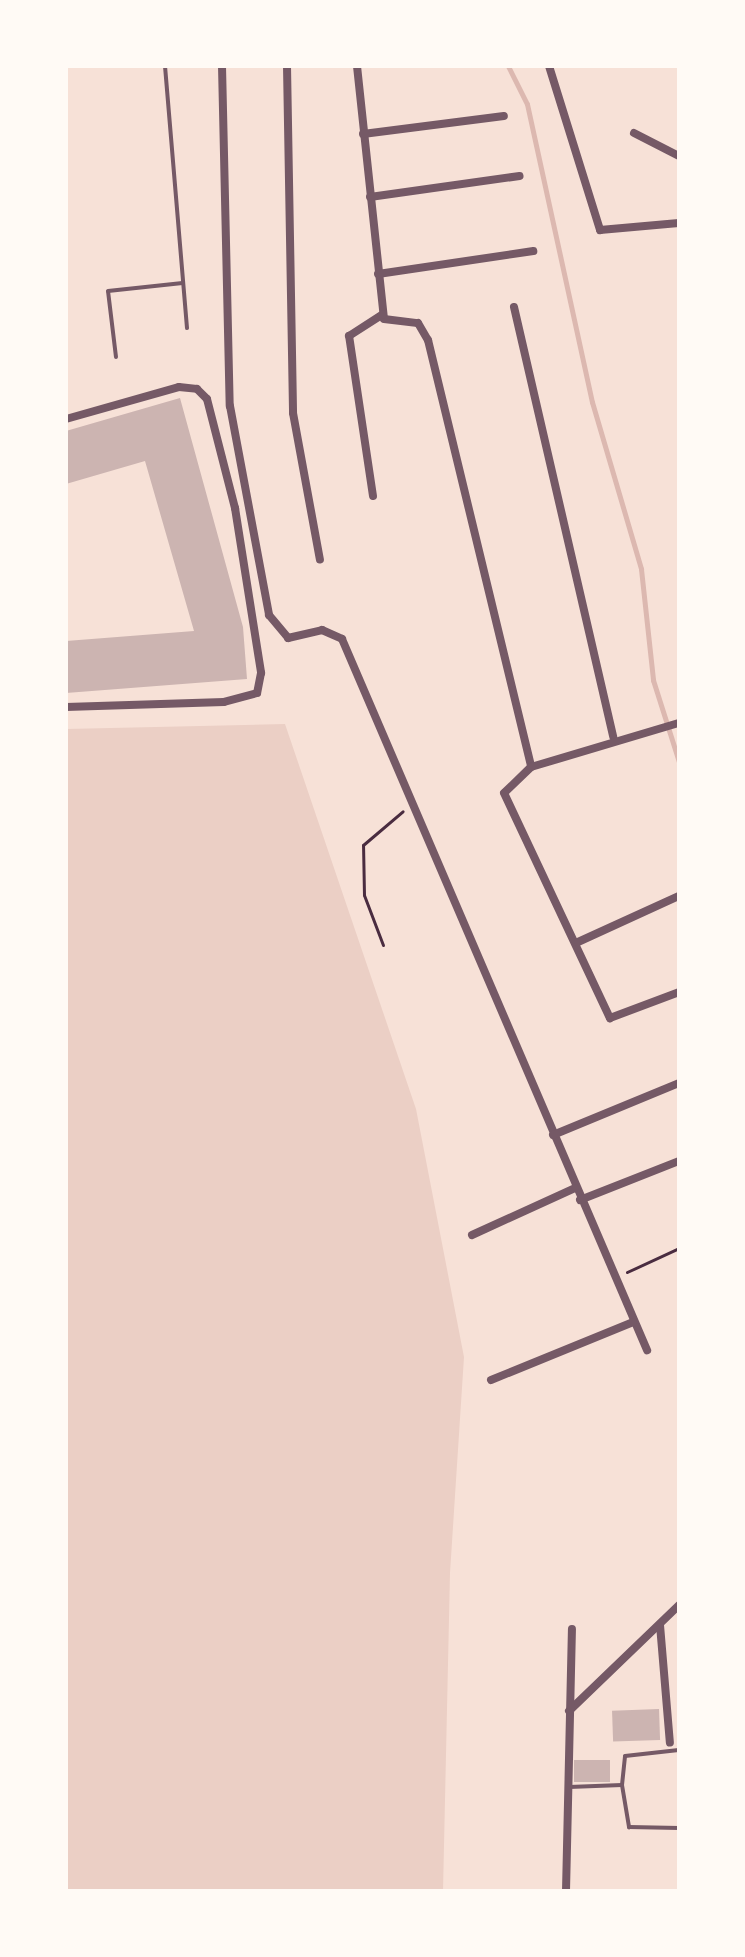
<!DOCTYPE html>
<html>
<head>
<meta charset="utf-8">
<style>
	body { margin:0 }
	#map { position:relative; width:745px; height:1957px; overflow:hidden; background:#f7e1d7; font-family:"Fira Sans",sans-serif }
	div>[style] { position:absolute }
	[style*='--x'] { left:calc(var(--x)*1px); top:calc(var(--y)*1px); width:calc(var(--w)*1px); rotate:calc(var(--a)*1deg) }
	.green>* { inset:0; background:#ebcfc5 }
	.stream>* { height:5px; margin:-2.5px; padding:0 2.5px; transform-origin:2.5px; border-radius:2.5px; background:#dcb8b0 }
	.building>* { inset:0; background:#ccb4b1; transform-origin:0 0 }
	.path>* { height:3px; margin:-1.5px; padding:0 1.5px; transform-origin:1.5px; border-radius:1.5px; background:#4a2c40 }
	.service>* { height:4px; margin:-2px; padding:0 2px; transform-origin:2px; border-radius:2px; background:#755966 }
	.minor>* { height:8px; margin:-4px; padding:0 4px; transform-origin:4px; border-radius:4px; background:#755966 }
	span { translate:-50% -50%; white-space:nowrap; text-align:center; line-height:1.15; -webkit-text-stroke:6px #fffaf5; paint-order:stroke }
	.frame { position:absolute; inset:0; border:68px solid #fffaf5; pointer-events:none }
</style>
</head>
<body>
<div id="map">
	<div class="green">
		<i style="clip-path:polygon(285px 724px,416px 1109px,464px 1357px,450px 1573px,443px 1891px,66px 1891px,66px 729px)"></i>
	</div>
	<div class="stream">
		<i style="--x:508;--y:66;--w:42;--a:63.4"></i>
		<i style="--x:527;--y:104;--w:305;--a:77.7"></i>
		<i style="--x:592;--y:402;--w:174;--a:73.6"></i>
		<i style="--x:641;--y:569;--w:112;--a:83.8"></i>
		<i style="--x:653;--y:680;--w:86;--a:72.4"></i>
	</div>
	<div class="building">
		<i style="clip-path:polygon(180px 398px,243px 627px,247px 679px,66px 693px,66px 641px,194px 631px,145px 461px,66px 484px,66px 431px)"></i>
		<i style="left:659px;top:1709px;width:31px;height:47px;rotate:88deg"></i>
		<i style="left:574px;top:1760px;width:36px;height:22px"></i>
	</div>
	<div class="path">
		<i style="--x:383;--y:945;--w:53;--a:-110.8"></i>
		<i style="--x:364;--y:895;--w:50;--a:-91.1"></i>
		<i style="--x:363;--y:845;--w:52;--a:-40.4"></i>
		<i style="--x:627;--y:1272;--w:57;--a:-24.8"></i>
	</div>
	<div class="service">
		<i style="--x:165;--y:66;--w:263;--a:85.2"></i>
		<i style="--x:116;--y:357;--w:66;--a:-96.9"></i>
		<i style="--x:108;--y:291;--w:75;--a:-6.1"></i>
		<i style="--x:622;--y:1785;--w:29;--a:-84"></i>
		<i style="--x:625;--y:1756;--w:54;--a:-6.3"></i>
		<i style="--x:569;--y:1787;--w:53;--a:-2.2"></i>
		<i style="--x:622;--y:1785;--w:43;--a:80.5"></i>
		<i style="--x:629;--y:1827;--w:50;--a:1.1"></i>
	</div>
	<div class="minor">
		<i style="--x:222;--y:66;--w:340;--a:88.7"></i>
		<i style="--x:230;--y:406;--w:213;--a:79.4"></i>
		<i style="--x:269;--y:615;--w:30;--a:50"></i>
		<i style="--x:288;--y:638;--w:35;--a:-13"></i>
		<i style="--x:322;--y:630;--w:22;--a:24"></i>
		<i style="--x:342;--y:639;--w:774;--a:66.78"></i>
		<i style="--x:287;--y:66;--w:347;--a:89"></i>
		<i style="--x:293;--y:413;--w:149;--a:79.6"></i>
		<i style="--x:357;--y:66;--w:254;--a:83.9"></i>
		<i style="--x:384;--y:319;--w:34;--a:7"></i>
		<i style="--x:418;--y:323;--w:20;--a:60"></i>
		<i style="--x:428;--y:340;--w:439;--a:76.4"></i>
		<i style="--x:531;--y:767;--w:37;--a:136"></i>
		<i style="--x:504;--y:793;--w:249;--a:64.8"></i>
		<i style="--x:610;--y:1018;--w:74;--a:-20.6"></i>
		<i style="--x:549;--y:66;--w:172;--a:72.7"></i>
		<i style="--x:600;--y:230;--w:79;--a:-5.1"></i>
		<i style="--x:634;--y:133;--w:51;--a:27.1"></i>
		<i style="--x:363;--y:134;--w:142;--a:-7.3"></i>
		<i style="--x:370;--y:197;--w:151;--a:-8"></i>
		<i style="--x:378;--y:274;--w:157;--a:-8.4"></i>
		<i style="--x:514;--y:307;--w:441;--a:77"></i>
		<i style="--x:66;--y:419;--w:117;--a:-15.8"></i>
		<i style="--x:179;--y:387;--w:18;--a:6"></i>
		<i style="--x:197;--y:389;--w:14;--a:45"></i>
		<i style="--x:207;--y:399;--w:113;--a:75.6"></i>
		<i style="--x:235;--y:508;--w:167;--a:81"></i>
		<i style="--x:261;--y:673;--w:20;--a:101"></i>
		<i style="--x:257;--y:693;--w:34;--a:165"></i>
		<i style="--x:224;--y:702;--w:158;--a:178.2"></i>
		<i style="--x:373;--y:496;--w:162;--a:-98.5"></i>
		<i style="--x:349;--y:336;--w:40;--a:-32.9"></i>
		<i style="--x:531;--y:767;--w:154;--a:-16.6"></i>
		<i style="--x:578;--y:942;--w:111;--a:-24.5"></i>
		<i style="--x:553;--y:1135;--w:136;--a:-22.4"></i>
		<i style="--x:580;--y:1200;--w:106;--a:-21.5"></i>
		<i style="--x:472;--y:1235;--w:113;--a:-24.5"></i>
		<i style="--x:491;--y:1380;--w:153;--a:-22.2"></i>
		<i style="--x:660;--y:1625;--w:118;--a:85.2"></i>
		<i style="--x:569;--y:1711;--w:153;--a:-43.9"></i>
		<i style="--x:566;--y:1891;--w:262;--a:-88.7"></i>
	</div>
	<div class="frame"></div>
</div>
</body>
</html>
